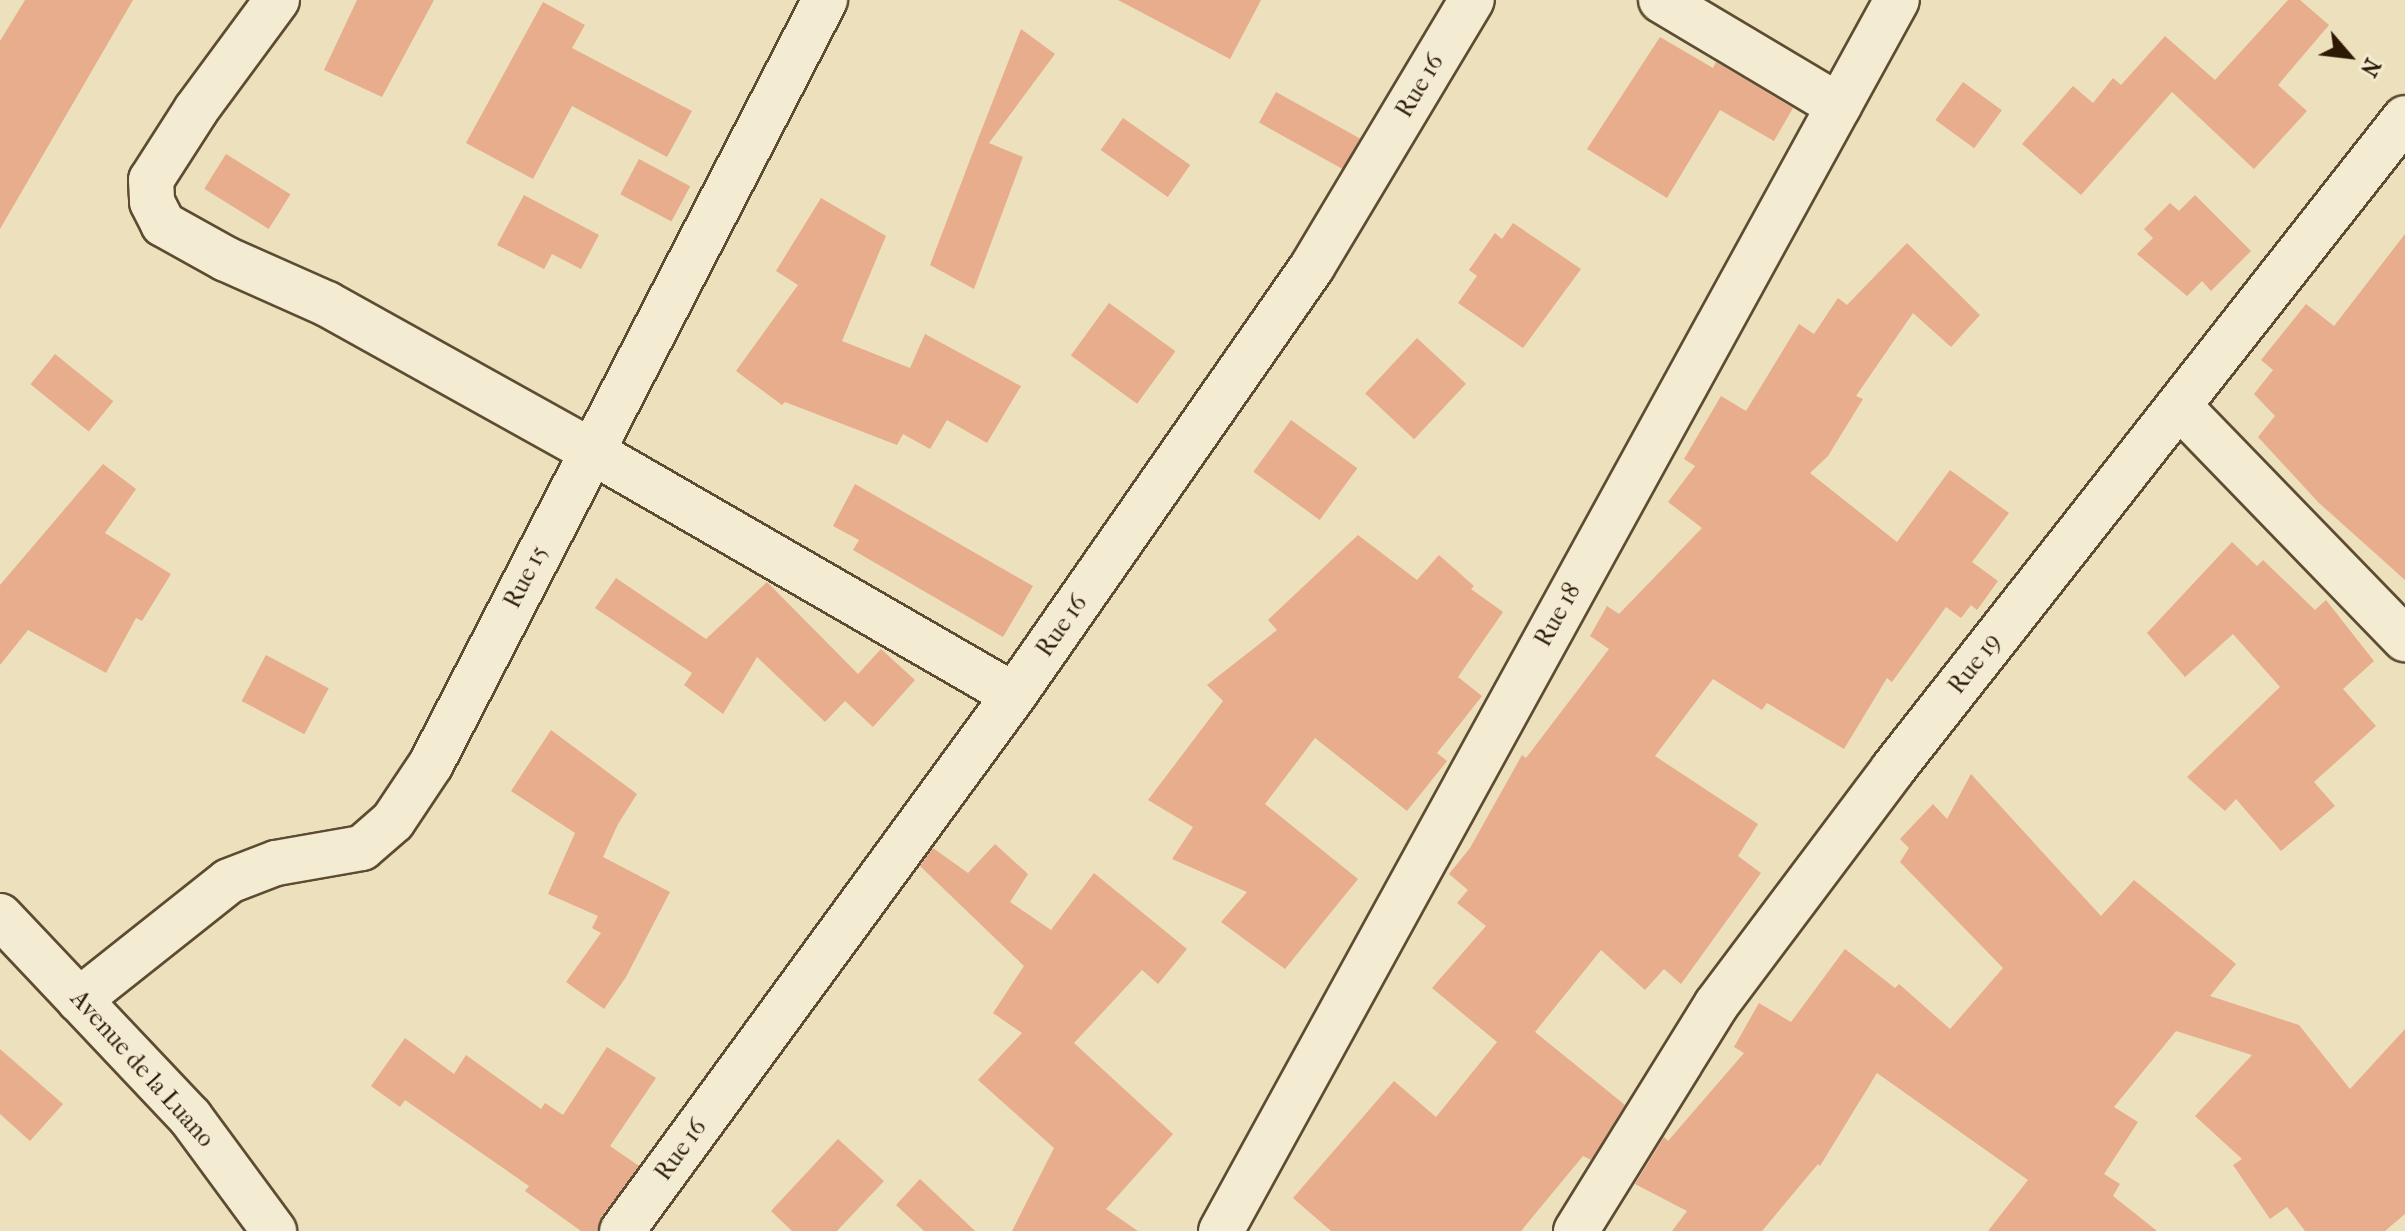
<!DOCTYPE html>
<html>
<head>
<meta charset="utf-8">
<style>
	body { margin:0 }
	#map { position:relative; width:2405px; height:1231px; overflow:hidden; background:#ece1bc; font-family:"IM FELL French Canon",serif }
	div>[style] { position:absolute }
	[style*='--x'] { left:calc(var(--x)*1px); top:calc(var(--y)*1px); width:calc(var(--w)*1px); rotate:calc(var(--a)*1deg) }
	.building>* { inset:0; background:#e7ad8d; transform-origin:0 0 }
	.roads { filter:drop-shadow(2px 0 #5e4c32) drop-shadow(-2px 0 #5e4c32) drop-shadow(0 2px #5e4c32) drop-shadow(0 -2px #5e4c32) }
	.minor>* { height:44px; margin:-22px; padding:0 22px; transform-origin:22px; border-radius:22px; background:#f3ecd3 }
	span { translate:-50% -50%; white-space:nowrap; text-align:center; line-height:1.15; -webkit-text-stroke:6px #f3ecd3; paint-order:stroke }
	.street-label { font-size:24px; color:#2e1a04 }
	.north { position:absolute; left:2309px; top:16px; width:80px; height:80px; -webkit-text-stroke:6px #f3ecd3; paint-order:stroke; rotate:118deg; font-size:22px; font-weight:700; line-height:32px; text-align:center; color:#2e1a04 }
	.north::after { content:''; display:block; margin:auto; width:28px; height:36px; background:#2e1a04; clip-path:polygon(50% 0,100% 100%,50% 72%,0 100%) }
</style>
</head>
<body>
<div id="map">
	<div class="building">
		<i style="clip-path:polygon(25px 0,133px 0,0 229px,0 41px)"></i>
		<i style="clip-path:polygon(357px 0,434px 0,382px 97px,324px 70px)"></i>
		<i style="clip-path:polygon(1118px 0,1261px 0,1230px 59px)"></i>
		<i style="clip-path:polygon(2288px 0,2300px 0,2329px 25px,2278px 85px,2307px 111px,2254px 169px,2172px 92px,2081px 195px,2022px 144px,2073px 86px,2093px 103px,2113px 78px,2121px 85px,2165px 36px,2215px 80px)"></i>
		<i style="clip-path:polygon(543px 2px,585px 25px,572px 48px,692px 111px,667px 157px,572px 106px,533px 179px,466px 143px)"></i>
		<i style="clip-path:polygon(1021px 29px,1055px 54px,989px 143px,1023px 157px,974px 289px,930px 265px,978px 139px,983px 141px,978px 139px)"></i>
		<i style="clip-path:polygon(1660px 37px,1713px 68px,1716px 62px,1793px 108px,1774px 141px,1720px 110px,1667px 198px,1587px 149px)"></i>
		<i style="left:1963px;top:82px;width:48px;height:47px;rotate:36deg"></i>
		<i style="left:1276px;top:92px;width:96px;height:35px;rotate:29deg"></i>
		<i style="left:1123px;top:118px;width:82px;height:39px;rotate:35deg"></i>
		<i style="left:226px;top:154px;width:76px;height:41px;rotate:32deg"></i>
		<i style="left:639px;top:159px;width:58px;height:40px;rotate:28deg"></i>
		<i style="clip-path:polygon(524px 195px,599px 235px,581px 269px,552px 254px,544px 269px,497px 245px)"></i>
		<i style="clip-path:polygon(2195px 195px,2251px 251px,2211px 291px,2202px 281px,2187px 296px,2137px 254px,2153px 238px,2144px 229px,2170px 203px,2179px 211px)"></i>
		<i style="clip-path:polygon(821px 198px,886px 236px,842px 341px,910px 368px,925px 334px,1021px 386px,987px 443px,947px 420px,930px 449px,903px 434px,897px 445px,785px 402px,782px 405px,736px 371px,798px 285px,776px 271px)"></i>
		<i style="clip-path:polygon(1513px 223px,1581px 269px,1523px 348px,1458px 303px,1477px 276px,1469px 270px,1495px 233px,1502px 239px)"></i>
		<i style="clip-path:polygon(2405px 234px,2405px 580px,2318px 502px,2258px 437px,2275px 416px,2254px 394px,2273px 370px,2261px 360px,2306px 304px,2334px 326px)"></i>
		<i style="clip-path:polygon(1907px 243px,1980px 315px,1951px 347px,1913px 313px,1856px 396px,1863px 399px,1828px 456px,1810px 473px,1897px 542px,1950px 470px,2009px 513px,1972px 562px,1998px 581px,1977px 610px,1971px 605px,1961px 618px,1946px 607px,1892px 682px,1887px 678px,1844px 749px,1767px 703px,1762px 710px,1713px 679px,1655px 756px,1758px 824px,1738px 856px,1761px 873px,1681px 984px,1664px 969px,1645px 990px,1601px 950px,1535px 1032px,1625px 1105px,1591px 1160px,1583px 1156px,1521px 1231px,1331px 1231px,1293px 1198px,1394px 1081px,1436px 1117px,1497px 1042px,1432px 988px,1486px 926px,1457px 903px,1468px 890px,1449px 874px,1470px 848px,1522px 755px,1526px 758px,1609px 649px,1590px 636px,1607px 606px,1619px 614px,1702px 528px,1668px 502px,1695px 466px,1684px 459px,1721px 396px,1746px 411px,1799px 324px,1814px 334px,1838px 298px,1847px 305px)"></i>
		<i style="left:1109px;top:303px;width:82px;height:65px;rotate:36deg"></i>
		<i style="left:1417px;top:338px;width:67px;height:76px;rotate:43deg"></i>
		<i style="left:55px;top:354px;width:75px;height:39px;rotate:39deg"></i>
		<i style="left:1291px;top:420px;width:82px;height:64px;rotate:36deg"></i>
		<i style="clip-path:polygon(103px 464px,136px 489px,105px 533px,171px 574px,142px 621px,136px 618px,106px 673px,28px 630px,0 665px,0 585px)"></i>
		<i style="clip-path:polygon(855px 484px,1033px 586px,1003px 637px,853px 550px,859px 540px,833px 526px)"></i>
		<i style="clip-path:polygon(1358px 535px,1417px 580px,1439px 555px,1474px 586px,1471px 589px,1503px 612px,1458px 677px,1482px 696px,1437px 753px,1447px 761px,1407px 811px,1315px 738px,1265px 804px,1358px 879px,1285px 969px,1221px 922px,1247px 892px,1172px 859px,1193px 827px,1148px 800px,1223px 701px,1207px 685px,1277px 630px,1268px 620px)"></i>
		<i style="clip-path:polygon(2232px 542px,2257px 566px,2263px 560px,2315px 610px,2326px 600px,2374px 661px,2343px 689px,2376px 726px,2314px 782px,2335px 806px,2281px 851px,2236px 799px,2225px 811px,2187px 777px,2280px 687px,2233px 634px,2185px 677px,2147px 633px)"></i>
		<i style="clip-path:polygon(616px 578px,706px 639px,767px 582px,858px 674px,881px 649px,915px 680px,873px 727px,845px 701px,825px 722px,757px 657px,723px 714px,684px 685px,692px 673px,595px 608px)"></i>
		<i style="left:266px;top:655px;width:71px;height:52px;rotate:28deg"></i>
		<i style="clip-path:polygon(551px 730px,637px 794px,618px 824px,603px 857px,670px 892px,626px 977px,604px 1009px,566px 982px,601px 933px,592px 928px,598px 916px,548px 894px,575px 833px,511px 791px)"></i>
		<i style="clip-path:polygon(1971px 774px,2101px 916px,2134px 880px,2236px 964px,2210px 996px,2299px 1025px,2350px 1089px,2405px 1029px,2405px 1214px,2385px 1231px,2305px 1231px,2287px 1207px,2270px 1219px,2233px 1165px,2242px 1159px,2195px 1116px,2252px 1055px,2176px 1031px,2114px 1107px,2138px 1122px,2104px 1174px,2120px 1184px,2113px 1196px,2157px 1231px,1988px 1231px,2028px 1180px,1877px 1073px,1820px 1166px,1818px 1164px,1762px 1231px,1672px 1231px,1687px 1211px,1635px 1184px,1664px 1137px,1668px 1141px,1744px 1053px,1734px 1047px,1759px 1003px,1791px 1022px,1845px 949px,1895px 988px,1899px 984px,1950px 1029px,2003px 968px,1900px 862px,1909px 848px,1900px 839px,1933px 804px,1947px 819px)"></i>
		<i style="clip-path:polygon(995px 844px,1028px 874px,1010px 902px,1051px 930px,1094px 873px,1187px 949px,1158px 984px,1142px 970px,1074px 1043px,1173px 1134px,1106px 1209px,1138px 1231px,1012px 1231px,1054px 1148px,978px 1080px,1022px 1033px,993px 1013px,1024px 966px,920px 866px,933px 848px,968px 873px)"></i>
		<i style="clip-path:polygon(405px 1038px,454px 1074px,466px 1055px,541px 1109px,545px 1103px,563px 1115px,607px 1047px,656px 1078px,610px 1146px,639px 1166px,602px 1216px,597px 1231px,581px 1231px,525px 1191px,529px 1186px,405px 1100px,400px 1107px,371px 1086px)"></i>
		<i style="clip-path:polygon(0 1049px,63px 1104px,30px 1141px,0 1114px)"></i>
		<i style="clip-path:polygon(838px 1139px,884px 1181px,837px 1231px,792px 1231px,771px 1211px)"></i>
		<i style="clip-path:polygon(920px 1179px,975px 1231px,924px 1231px,896px 1205px)"></i>
	</div>
	<div class="roads">
		<div class="minor">
			<i style="--x:277;--y:0;--w:137;--a:126.4"></i>
			<i style="--x:196;--y:110;--w:83;--a:122.7"></i>
			<i style="--x:151;--y:180;--w:22;--a:87"></i>
			<i style="--x:152;--y:202;--w:25;--a:63"></i>
			<i style="--x:163;--y:224;--w:72;--a:29.1"></i>
			<i style="--x:226;--y:259;--w:111;--a:24"></i>
			<i style="--x:327;--y:304;--w:302;--a:29.1"></i>
			<i style="--x:591;--y:451;--w:488;--a:30"></i>
			<i style="--x:1661;--y:0;--w:207;--a:30.8"></i>
			<i style="--x:2179;--y:406;--w:325;--a:45.9"></i>
			<i style="--x:0;--y:916;--w:277;--a:46.6"></i>
			<i style="--x:190;--y:1117;--w:142;--a:53.6"></i>
			<i style="--x:79;--y:1000;--w:191;--a:-38.4"></i>
			<i style="--x:229;--y:881;--w:50;--a:-21"></i>
			<i style="--x:276;--y:863;--w:87;--a:-9.9"></i>
			<i style="--x:362;--y:848;--w:41;--a:-41.1"></i>
			<i style="--x:393;--y:821;--w:69;--a:-56.3"></i>
			<i style="--x:431;--y:764;--w:860;--a:-62.72"></i>
			<i style="--x:622;--y:1231;--w:664;--a:-53.82"></i>
			<i style="--x:1014;--y:695;--w:522;--a:-55.15"></i>
			<i style="--x:1312;--y:267;--w:311;--a:-59.1"></i>
			<i style="--x:1221;--y:1231;--w:1404;--a:-61.23"></i>
			<i style="--x:1576;--y:1231;--w:266;--a:-58.2"></i>
			<i style="--x:1716;--y:1005;--w:295;--a:-53.1"></i>
			<i style="--x:1893;--y:769;--w:828;--a:-51.82"></i>
		</div>
	</div>
	<div class="street-label">
		<span style="left:1420px;top:86px;rotate:-59deg">Rue 16</span>
		<span style="left:526px;top:577px;rotate:-63deg">Rue 15</span>
		<span style="left:1558px;top:615px;rotate:-61deg">Rue 18</span>
		<span style="left:1062px;top:626px;rotate:-55deg">Rue 16</span>
		<span style="left:1975px;top:664px;rotate:-52deg">Rue 19</span>
		<span style="left:142px;top:1069px;rotate:48deg">Avenue de la Luano</span>
		<span style="left:681px;top:1150px;rotate:-54deg">Rue 16</span>
	</div>
	<div class="north">N</div>
</div>
</body>
</html>
